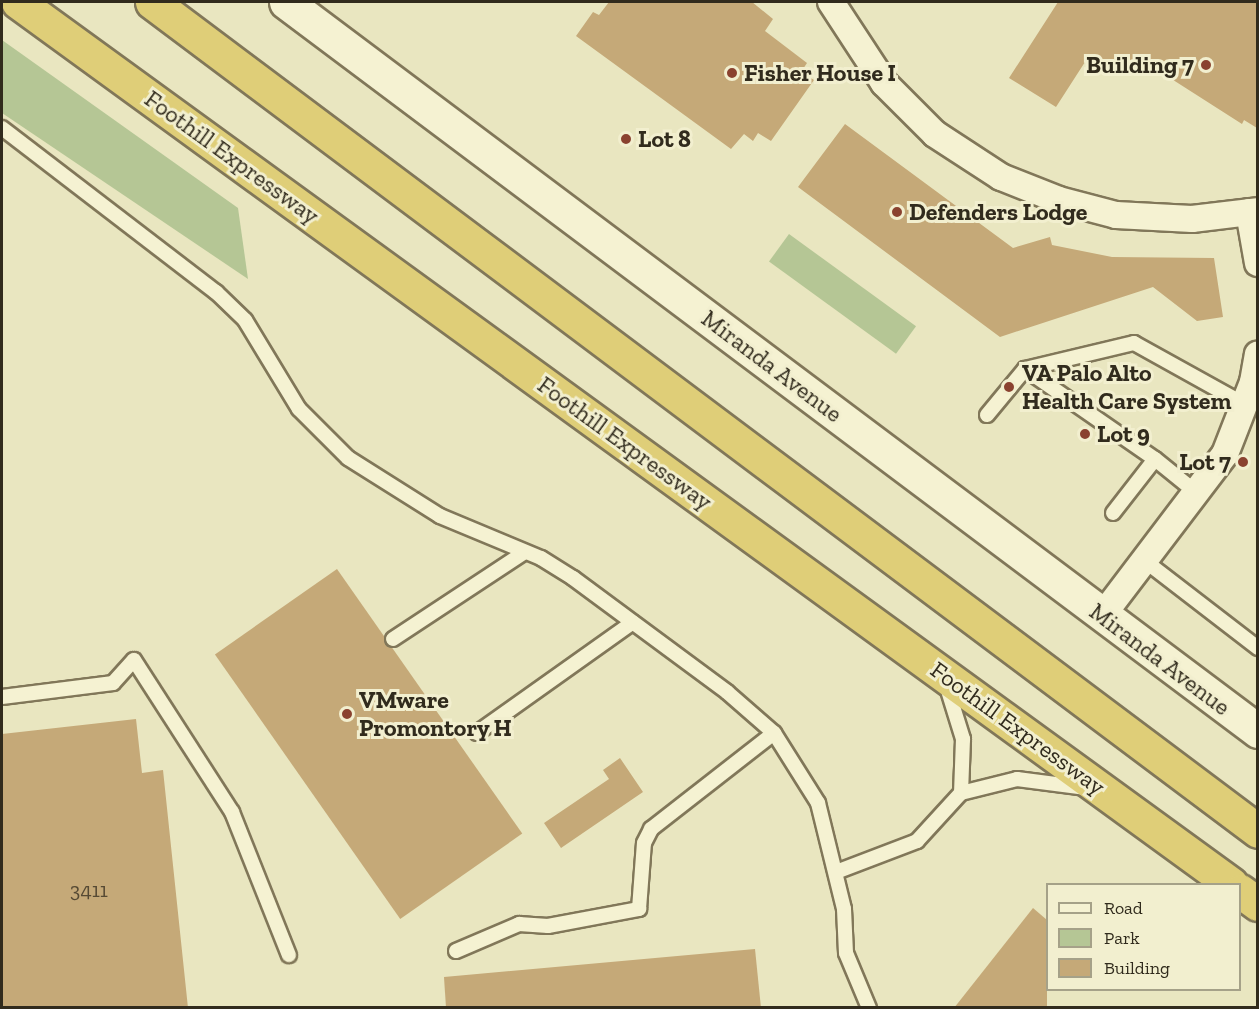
<!DOCTYPE html>
<html>
<head>
<meta charset="utf-8">
<style>
	body { margin:0 }
	#map { position:relative; width:1259px; height:1009px; overflow:hidden; background:#e9e6c0; font-family:"Zilla Slab",serif }
	div>[style] { position:absolute }
	[style*='--x'] { left:calc(var(--x)*1px); top:calc(var(--y)*1px); width:calc(var(--w)*1px); rotate:calc(var(--a)*1deg) }
	.green>* { inset:0; background:#b5c695; transform-origin:0 0 }
	.building>* { inset:0; background:#c5a978; transform-origin:0 0 }
	.roads { filter:drop-shadow(2px 0 #817759) drop-shadow(-2px 0 #817759) drop-shadow(0 2px #817759) drop-shadow(0 -2px #817759) }
	.service>* { height:14px; margin:-7px; padding:0 7px; transform-origin:7px; border-radius:7px; background:#f5f2d2 }
	.minor>* { height:26px; margin:-13px; padding:0 13px; transform-origin:13px; border-radius:13px; background:#f5f2d2 }
	.tertiary>* { height:33px; margin:-16.5px; padding:0 16.5px; transform-origin:16.5px; border-radius:16.5px; background:#f5f2d2 }
	.trunk>* { height:33px; margin:-16.5px; padding:0 16.5px; transform-origin:16.5px; border-radius:16.5px; background:#dfce78 }
	.dots>* { width:16px; height:16px; translate:-50% -50%; box-sizing:border-box; border:3px solid #f2efcf; border-radius:50% }
	span { translate:-50% -50%; white-space:nowrap; text-align:center; line-height:1.15; -webkit-text-stroke:6px #f2efcf; paint-order:stroke }
	.number-label { font-size:21px; color:#564a34 }
	.number-label span { -webkit-text-stroke-width:0 }
	.poi-label { font-size:24px; color:#312b1d; font-weight:700 }
	.right { translate:-100% -50%; text-align:right }
	.left { translate:0 -50%; text-align:left }
	.street-label { font-size:24px; color:#312b1d }
	.frame { position:absolute; inset:0; border:3px solid #312b1d; pointer-events:none }
	.legend { position:absolute; left:1046px; top:883px; width:195px; height:108px; box-sizing:border-box; background:#f2efcf; border:2px solid #a5a188; margin:0; padding:8px 10px; list-style:none; font-size:18px; color:#312b1d }
	.legend li { display:flex; align-items:center; gap:12px; height:30px }
	.legend b { width:30px; border:2px solid #a5a188 }
</style>
</head>
<body>
<div id="map">
	<div class="green">
		<i style="clip-path:polygon(2px 40px,238px 208px,248px 279px,2px 113px)"></i>
		<i style="left:789px;top:234px;width:157px;height:34px;rotate:36deg"></i>
	</div>
	<div class="building">
		<i style="clip-path:polygon(609px 2px,752px 2px,773px 19px,765px 31px,807px 63px,801px 72px,814px 80px,771px 141px,758px 133px,753px 141px,744px 134px,731px 149px,576px 36px,593px 12px,599px 15px)"></i>
		<i style="clip-path:polygon(1058px 2px,1257px 2px,1257px 128px,1244px 120px,1242px 124px,1145px 62px,1140px 70px,1126px 61px,1085px 62px,1056px 107px,1009px 78px)"></i>
		<i style="clip-path:polygon(845px 124px,1013px 248px,1050px 237px,1052px 245px,1112px 257px,1214px 258px,1223px 317px,1197px 321px,1153px 287px,1000px 337px,798px 187px)"></i>
		<i style="left:337px;top:569px;width:323px;height:149px;rotate:55deg"></i>
		<i style="clip-path:polygon(136px 719px,142px 773px,163px 770px,188px 1008px,2px 1008px,2px 734px)"></i>
		<i style="clip-path:polygon(620px 758px,643px 792px,561px 848px,544px 823px,609px 779px,603px 770px)"></i>
		<i style="clip-path:polygon(1033px 908px,1047px 920px,1047px 1008px,954px 1008px)"></i>
		<i style="clip-path:polygon(755px 949px,761px 1008px,446px 1008px,444px 977px)"></i>
	</div>
	<div class="roads">
		<div class="service">
			<i style="--x:2;--y:128;--w:270;--a:37.5"></i>
			<i style="--x:216;--y:292;--w:40;--a:44"></i>
			<i style="--x:245;--y:320;--w:104;--a:58.8"></i>
			<i style="--x:299;--y:409;--w:69;--a:45"></i>
			<i style="--x:348;--y:458;--w:109;--a:32.2"></i>
			<i style="--x:440;--y:516;--w:109;--a:22.6"></i>
			<i style="--x:541;--y:558;--w:38;--a:32"></i>
			<i style="--x:573;--y:578;--w:192;--a:36.5"></i>
			<i style="--x:727;--y:692;--w:62;--a:41.1"></i>
			<i style="--x:774;--y:733;--w:83;--a:57.8"></i>
			<i style="--x:818;--y:803;--w:109;--a:76.2"></i>
			<i style="--x:844;--y:909;--w:44;--a:87.4"></i>
			<i style="--x:846;--y:953;--w:60;--a:67.3"></i>
			<i style="--x:1025;--y:369;--w:158;--a:34.7"></i>
			<i style="--x:987;--y:415;--w:60;--a:-50.4"></i>
			<i style="--x:1025;--y:369;--w:112;--a:-13.4"></i>
			<i style="--x:1134;--y:343;--w:128;--a:29"></i>
			<i style="--x:1113;--y:513;--w:68;--a:-52.1"></i>
			<i style="--x:1155;--y:459;--w:54;--a:39"></i>
			<i style="--x:1145;--y:561;--w:143;--a:37.6"></i>
			<i style="--x:393;--y:639;--w:158;--a:-33.4"></i>
			<i style="--x:946;--y:684;--w:58;--a:72.8"></i>
			<i style="--x:963;--y:739;--w:54;--a:92.1"></i>
			<i style="--x:2;--y:697;--w:112;--a:-7.2"></i>
			<i style="--x:113;--y:683;--w:31;--a:-48"></i>
			<i style="--x:134;--y:660;--w:181;--a:57.2"></i>
			<i style="--x:232;--y:812;--w:154;--a:68.3"></i>
			<i style="--x:477;--y:733;--w:191;--a:-35.4"></i>
			<i style="--x:836;--y:872;--w:87;--a:-20.9"></i>
			<i style="--x:917;--y:841;--w:65;--a:-47.5"></i>
			<i style="--x:961;--y:793;--w:58;--a:-14"></i>
			<i style="--x:1017;--y:779;--w:70;--a:7.4"></i>
			<i style="--x:456;--y:951;--w:69;--a:-23.2"></i>
			<i style="--x:519;--y:924;--w:29;--a:4"></i>
			<i style="--x:548;--y:926;--w:93;--a:-10.6"></i>
			<i style="--x:639;--y:909;--w:66;--a:-85.7"></i>
			<i style="--x:644;--y:843;--w:16;--a:-63"></i>
			<i style="--x:651;--y:829;--w:156;--a:-38"></i>
		</div>
		<div class="minor">
			<i style="--x:831;--y:2;--w:97;--a:56.8"></i>
			<i style="--x:884;--y:83;--w:72;--a:45"></i>
			<i style="--x:935;--y:134;--w:79;--a:33.1"></i>
			<i style="--x:1001;--y:177;--w:62;--a:21.6"></i>
			<i style="--x:1059;--y:200;--w:59;--a:14.7"></i>
			<i style="--x:1116;--y:215;--w:76;--a:3"></i>
			<i style="--x:1192;--y:219;--w:66;--a:-6.9"></i>
			<i style="--x:1249;--y:212;--w:52;--a:80"></i>
			<i style="--x:1102;--y:616;--w:203;--a:-52.8"></i>
			<i style="--x:1225;--y:454;--w:77;--a:-68.7"></i>
			<i style="--x:1253;--y:382;--w:28;--a:-80"></i>
		</div>
		<div class="tertiary">
			<i style="--x:286;--y:2;--w:1215;--a:36.87"></i>
		</div>
		<div class="trunk">
			<i style="--x:18;--y:2;--w:1500;--a:36.02"></i>
			<i style="--x:152;--y:2;--w:1382;--a:36.85"></i>
			<i style="--x:1240;--y:891;--w:22;--a:36"></i>
		</div>
	</div>
	<div class="dots">
		<i style="left:1206px;top:65px;background:#8a422f"></i>
		<i style="left:732px;top:73px;background:#8a422f"></i>
		<i style="left:626px;top:139px;background:#8a422f"></i>
		<i style="left:897px;top:212px;background:#8a422f"></i>
		<i style="left:1009px;top:387px;background:#8a422f"></i>
		<i style="left:1085px;top:434px;background:#8a422f"></i>
		<i style="left:1243px;top:462px;background:#8a422f"></i>
		<i style="left:347px;top:714px;background:#8a422f"></i>
	</div>
	<div class="number-label">
		<span style="left:89px;top:890px">3411</span>
	</div>
	<div class="poi-label">
		<span class="right" style="left:1194px;top:65px">Building 7</span>
		<span class="left" style="left:744px;top:73px">Fisher House I</span>
		<span class="left" style="left:638px;top:139px">Lot 8</span>
		<span class="left" style="left:909px;top:212px">Defenders Lodge</span>
		<span class="left" style="left:1022px;top:387px">VA Palo Alto<br>Health Care System</span>
		<span class="left" style="left:1097px;top:434px">Lot 9</span>
		<span class="right" style="left:1231px;top:462px">Lot 7</span>
		<span class="left" style="left:359px;top:714px">VMware<br>Promontory H</span>
	</div>
	<div class="street-label">
		<span style="left:232px;top:157px;rotate:36deg">Foothill Expressway</span>
		<span style="left:772px;top:366px;rotate:37deg">Miranda Avenue</span>
		<span style="left:625px;top:443px;rotate:36deg">Foothill Expressway</span>
		<span style="left:1160px;top:659px;rotate:37deg">Miranda Avenue</span>
		<span style="left:1018px;top:728px;rotate:36deg">Foothill Expressway</span>
	</div>
	<div class="frame"></div>
	<ul class="legend">
	<li><b style="height:8px;background:#f5f2d2"></b>Road</li>
	<li><b style="height:16px;background:#b5c695"></b>Park</li>
	<li><b style="height:16px;background:#c5a978"></b>Building</li>
	</ul>
</div>
</body>
</html>
